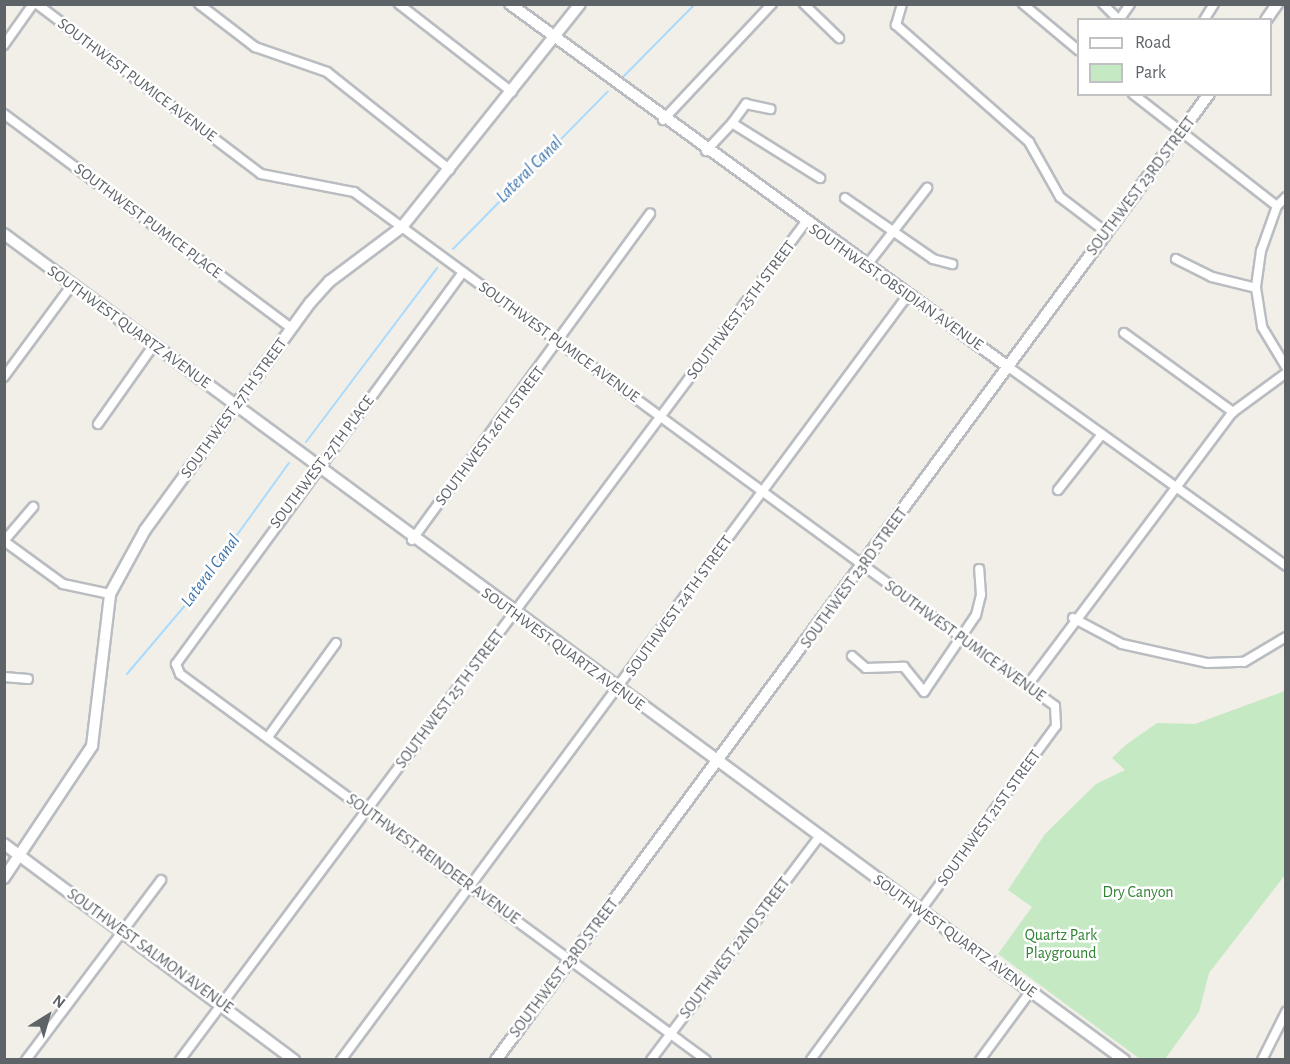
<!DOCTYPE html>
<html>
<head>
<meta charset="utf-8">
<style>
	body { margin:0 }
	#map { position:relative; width:1290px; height:1064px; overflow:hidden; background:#f1efe7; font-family:"Alegreya Sans",sans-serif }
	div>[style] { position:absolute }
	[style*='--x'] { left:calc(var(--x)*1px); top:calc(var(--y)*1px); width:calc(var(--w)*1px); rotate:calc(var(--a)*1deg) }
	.green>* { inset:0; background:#c4e9c3 }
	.stream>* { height:2px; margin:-1px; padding:0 1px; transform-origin:1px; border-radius:1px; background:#a9dbff }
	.roads { filter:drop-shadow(2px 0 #b9bdc1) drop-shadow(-2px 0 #b9bdc1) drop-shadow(0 2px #b9bdc1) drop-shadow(0 -2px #b9bdc1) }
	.street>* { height:8px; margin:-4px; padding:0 4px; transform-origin:4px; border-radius:4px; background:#fff }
	.secondary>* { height:10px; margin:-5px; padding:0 5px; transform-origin:5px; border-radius:5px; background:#fff }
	span { translate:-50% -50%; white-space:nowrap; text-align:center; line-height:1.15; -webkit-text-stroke:5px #fff; paint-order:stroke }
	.street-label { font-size:16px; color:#5e6368 }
	.park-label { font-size:16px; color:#318334 }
	.water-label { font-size:18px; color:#3d75ad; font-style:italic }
	.frame { position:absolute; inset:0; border:6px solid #5e6368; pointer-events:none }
	.legend { position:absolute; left:1077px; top:18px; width:195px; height:78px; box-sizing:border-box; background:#fff; border:2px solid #bfc1c3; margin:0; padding:8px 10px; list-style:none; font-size:18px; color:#5e6368 }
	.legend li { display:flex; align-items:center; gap:12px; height:30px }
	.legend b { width:30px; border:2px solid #bfc1c3 }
	.north { position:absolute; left:18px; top:986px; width:60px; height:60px; -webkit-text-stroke:4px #fff; paint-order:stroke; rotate:37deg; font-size:16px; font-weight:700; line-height:24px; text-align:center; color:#5e6368 }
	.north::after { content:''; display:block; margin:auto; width:21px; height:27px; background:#5e6368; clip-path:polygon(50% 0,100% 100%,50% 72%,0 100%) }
</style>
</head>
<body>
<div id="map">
	<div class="green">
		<i style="clip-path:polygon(1285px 691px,1285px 875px,1209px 973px,1199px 1012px,1165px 1059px,1140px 1059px,998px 954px,1032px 907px,1008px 890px,1045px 834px,1096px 784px,1125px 770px,1112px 758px,1127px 744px,1157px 723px,1195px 724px)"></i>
	</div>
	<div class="stream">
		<i style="--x:622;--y:78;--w:104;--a:-45.4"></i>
		<i style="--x:453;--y:249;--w:221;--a:-45.5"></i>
		<i style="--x:306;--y:442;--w:218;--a:-53"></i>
		<i style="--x:127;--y:674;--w:102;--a:-49.8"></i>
		<i style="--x:193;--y:596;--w:164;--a:-54.2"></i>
	</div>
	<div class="roads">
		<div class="street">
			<i style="--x:37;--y:4;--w:281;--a:37.2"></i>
			<i style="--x:261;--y:174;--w:95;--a:11"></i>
			<i style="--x:354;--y:192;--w:869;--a:36.25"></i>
			<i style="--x:1055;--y:706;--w:20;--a:87"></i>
			<i style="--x:1056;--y:726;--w:414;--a:126.3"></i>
			<i style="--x:199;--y:4;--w:71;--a:37.5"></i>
			<i style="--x:255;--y:47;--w:76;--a:19.1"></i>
			<i style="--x:327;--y:72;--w:157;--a:38.5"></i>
			<i style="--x:399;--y:4;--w:143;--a:37.9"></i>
			<i style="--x:804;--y:4;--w:49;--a:44.2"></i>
			<i style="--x:902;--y:4;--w:22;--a:106"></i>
			<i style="--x:896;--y:25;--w:177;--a:41.3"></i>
			<i style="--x:1029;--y:142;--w:63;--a:60.6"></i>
			<i style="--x:1060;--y:197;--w:58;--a:37.3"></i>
			<i style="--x:1023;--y:4;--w:72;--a:39.9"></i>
			<i style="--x:1103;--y:4;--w:23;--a:45"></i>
			<i style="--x:1119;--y:20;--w:19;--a:-55"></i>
			<i style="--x:1204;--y:20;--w:19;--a:-58"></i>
			<i style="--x:4;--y:45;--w:50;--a:-54.7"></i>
			<i style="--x:1133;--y:94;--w:182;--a:37.9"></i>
			<i style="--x:4;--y:114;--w:359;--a:36.7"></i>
			<i style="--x:663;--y:120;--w:159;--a:-46.8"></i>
			<i style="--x:732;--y:123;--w:24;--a:-54"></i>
			<i style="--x:746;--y:104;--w:25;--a:12"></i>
			<i style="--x:706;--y:151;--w:38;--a:-47"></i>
			<i style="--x:732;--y:123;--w:104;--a:32"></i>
			<i style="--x:1286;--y:197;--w:13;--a:135"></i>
			<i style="--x:1277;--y:206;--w:48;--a:109.6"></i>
			<i style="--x:1261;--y:251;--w:37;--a:98"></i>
			<i style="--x:1256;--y:288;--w:39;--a:81"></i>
			<i style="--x:1262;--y:327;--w:47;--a:59"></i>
			<i style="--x:845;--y:198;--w:107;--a:34.7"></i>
			<i style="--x:933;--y:259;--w:20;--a:15"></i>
			<i style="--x:1176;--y:259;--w:40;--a:26.6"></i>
			<i style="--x:1212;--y:277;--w:45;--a:14"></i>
			<i style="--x:867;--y:265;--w:98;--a:-52.1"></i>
			<i style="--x:463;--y:272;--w:486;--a:126.2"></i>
			<i style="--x:176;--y:664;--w:11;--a:68"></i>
			<i style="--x:180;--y:674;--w:652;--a:36.27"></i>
			<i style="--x:1124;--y:333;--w:135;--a:35.9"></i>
			<i style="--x:1007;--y:366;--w:343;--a:35.6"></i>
			<i style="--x:4;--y:377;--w:113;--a:-53.6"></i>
			<i style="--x:98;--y:424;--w:95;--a:-54.8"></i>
			<i style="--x:1058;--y:490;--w:71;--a:-51.8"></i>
			<i style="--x:412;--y:540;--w:404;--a:-53.9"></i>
			<i style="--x:4;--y:541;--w:73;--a:36.1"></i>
			<i style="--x:63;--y:584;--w:48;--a:12"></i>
			<i style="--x:4;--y:541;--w:45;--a:-49.5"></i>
			<i style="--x:1073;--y:618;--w:55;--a:28"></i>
			<i style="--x:1122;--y:644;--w:88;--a:12.5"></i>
			<i style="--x:1208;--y:663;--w:36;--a:-2"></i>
			<i style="--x:1244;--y:662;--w:49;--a:-30.8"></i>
			<i style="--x:852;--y:656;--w:18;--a:41"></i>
			<i style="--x:866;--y:668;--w:38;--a:-2"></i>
			<i style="--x:904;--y:667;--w:32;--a:51"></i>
			<i style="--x:924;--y:692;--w:93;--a:-56"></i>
			<i style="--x:976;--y:615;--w:21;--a:-76"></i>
			<i style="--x:981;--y:595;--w:26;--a:-94"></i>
			<i style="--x:4;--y:677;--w:24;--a:5"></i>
			<i style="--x:1027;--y:686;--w:343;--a:-53.1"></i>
			<i style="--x:1233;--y:412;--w:66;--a:-36.3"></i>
			<i style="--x:268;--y:737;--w:116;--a:-54.1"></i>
			<i style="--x:26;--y:1060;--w:225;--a:-53.1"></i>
			<i style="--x:180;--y:1060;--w:1045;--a:-53.25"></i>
			<i style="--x:341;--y:1060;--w:952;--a:-53.46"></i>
			<i style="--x:651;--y:1060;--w:279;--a:-53"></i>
			<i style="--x:980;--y:1060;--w:84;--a:-53.7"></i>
			<i style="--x:1262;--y:1060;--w:54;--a:-63.4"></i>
		</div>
		<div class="secondary">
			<i style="--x:510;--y:4;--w:615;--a:36.07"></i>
			<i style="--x:1266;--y:20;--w:19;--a:-55"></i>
			<i style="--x:4;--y:234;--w:1392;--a:36.41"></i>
			<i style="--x:4;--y:844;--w:362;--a:36.7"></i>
			<i style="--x:4;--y:878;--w:159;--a:-56.3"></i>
			<i style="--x:92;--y:746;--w:153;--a:-83.2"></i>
			<i style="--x:110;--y:594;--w:73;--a:-61.3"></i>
			<i style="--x:145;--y:530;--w:281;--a:-54"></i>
			<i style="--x:310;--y:303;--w:30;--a:-48"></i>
			<i style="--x:330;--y:281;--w:90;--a:-36.9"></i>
			<i style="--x:402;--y:227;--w:285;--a:-51.4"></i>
			<i style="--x:496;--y:1060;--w:1201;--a:-53.57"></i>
		</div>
	</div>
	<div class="street-label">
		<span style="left:137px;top:80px;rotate:37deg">SOUTHWEST PUMICE AVENUE</span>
		<span style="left:1141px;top:186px;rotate:-53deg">SOUTHWEST 23RD STREET</span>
		<span style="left:148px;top:221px;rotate:37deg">SOUTHWEST PUMICE PLACE</span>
		<span style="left:896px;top:287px;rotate:35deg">SOUTHWEST OBSIDIAN AVENUE</span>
		<span style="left:741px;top:310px;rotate:-53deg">SOUTHWEST 25TH STREET</span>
		<span style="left:129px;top:327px;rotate:36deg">SOUTHWEST QUARTZ AVENUE</span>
		<span style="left:559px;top:342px;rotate:36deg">SOUTHWEST PUMICE AVENUE</span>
		<span style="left:234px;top:408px;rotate:-54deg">SOUTHWEST 27TH STREET</span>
		<span style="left:490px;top:436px;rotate:-53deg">SOUTHWEST 26TH STREET</span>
		<span style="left:322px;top:462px;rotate:-53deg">SOUTHWEST 27TH PLACE</span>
		<span style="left:854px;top:578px;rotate:-54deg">SOUTHWEST 23RD STREET</span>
		<span style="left:679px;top:606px;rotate:-54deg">SOUTHWEST 24TH STREET</span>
		<span style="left:965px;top:641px;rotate:36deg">SOUTHWEST PUMICE AVENUE</span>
		<span style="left:563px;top:649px;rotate:36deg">SOUTHWEST QUARTZ AVENUE</span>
		<span style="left:450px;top:699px;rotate:-53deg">SOUTHWEST 25TH STREET</span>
		<span style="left:989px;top:818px;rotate:-54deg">SOUTHWEST 21ST STREET</span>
		<span style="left:433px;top:859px;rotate:36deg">SOUTHWEST REINDEER AVENUE</span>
		<span style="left:955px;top:936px;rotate:36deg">SOUTHWEST QUARTZ AVENUE</span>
		<span style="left:735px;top:948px;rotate:-53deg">SOUTHWEST 22ND STREET</span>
		<span style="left:150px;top:951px;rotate:36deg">SOUTHWEST SALMON AVENUE</span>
		<span style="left:564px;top:968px;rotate:-53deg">SOUTHWEST 23RD STREET</span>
	</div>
	<div class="park-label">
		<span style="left:1138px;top:892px">Dry Canyon</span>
		<span style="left:1061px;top:944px">Quartz Park<br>Playground</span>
	</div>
	<div class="water-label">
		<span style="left:530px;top:170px;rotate:-45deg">Lateral Canal</span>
		<span style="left:211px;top:571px;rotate:-53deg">Lateral Canal</span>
	</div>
	<div class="frame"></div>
	<ul class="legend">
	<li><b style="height:8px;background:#fff"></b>Road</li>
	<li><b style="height:16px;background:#c4e9c3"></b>Park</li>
	</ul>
	<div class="north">N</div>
</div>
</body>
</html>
